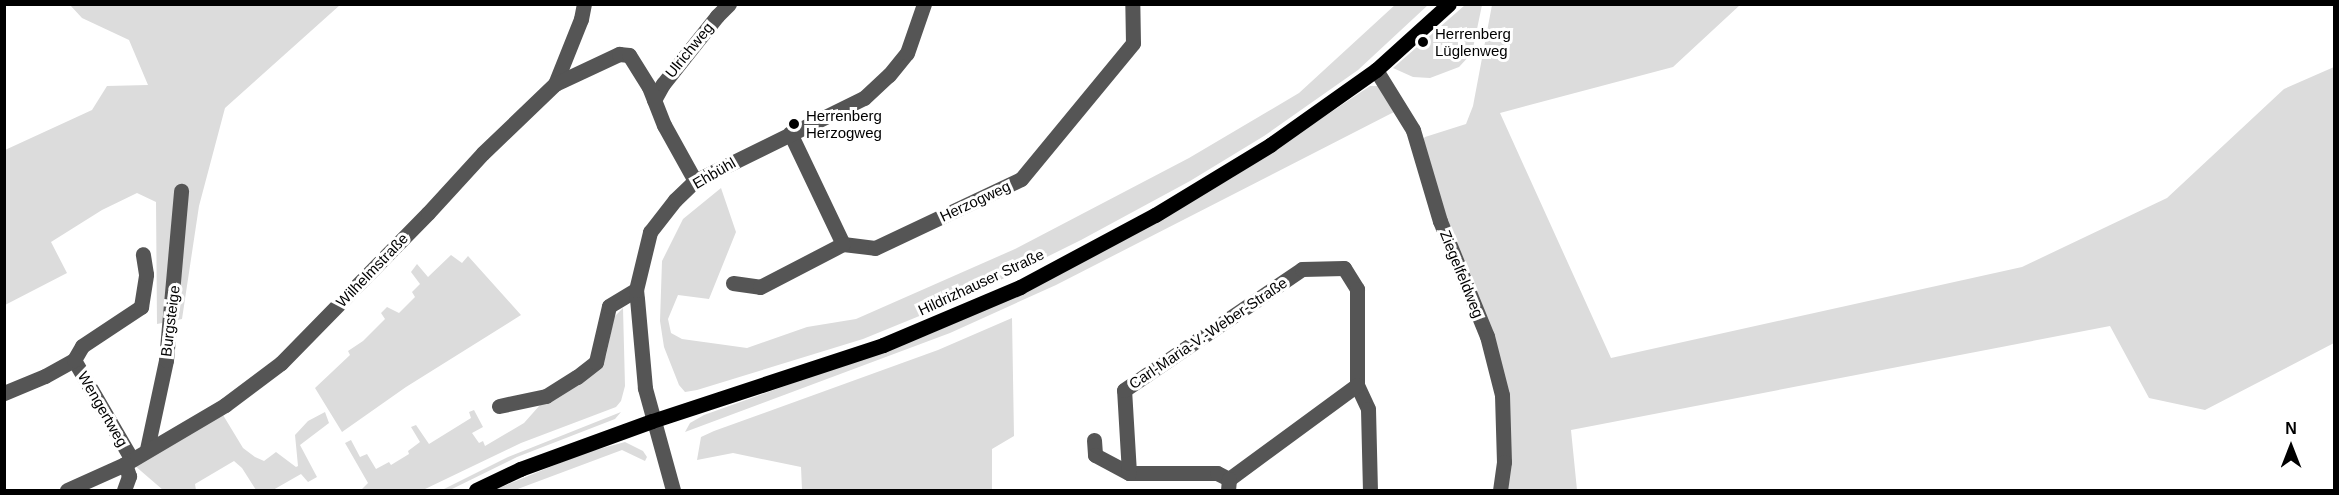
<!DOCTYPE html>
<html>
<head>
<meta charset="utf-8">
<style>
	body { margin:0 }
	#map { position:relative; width:2339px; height:495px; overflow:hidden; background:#fff; font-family:Helvetica,sans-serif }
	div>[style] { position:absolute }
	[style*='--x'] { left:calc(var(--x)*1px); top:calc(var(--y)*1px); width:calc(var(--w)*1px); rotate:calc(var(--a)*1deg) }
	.green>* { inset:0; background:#dcdcdc }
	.minor>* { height:15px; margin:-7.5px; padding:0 7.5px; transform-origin:7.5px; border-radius:7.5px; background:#555 }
	.major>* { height:15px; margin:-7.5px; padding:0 7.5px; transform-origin:7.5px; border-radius:7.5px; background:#000 }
	.dots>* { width:16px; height:16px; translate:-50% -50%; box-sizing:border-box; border:3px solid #fff; border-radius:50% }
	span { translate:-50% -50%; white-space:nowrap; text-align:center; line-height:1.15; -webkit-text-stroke:6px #fff; paint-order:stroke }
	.poi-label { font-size:15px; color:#000 }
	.left { translate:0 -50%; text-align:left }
	.street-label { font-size:15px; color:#000 }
	.frame { position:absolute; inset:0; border:6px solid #000; pointer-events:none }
	.north { position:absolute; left:2261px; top:417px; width:60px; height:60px; -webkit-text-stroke:4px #fff; paint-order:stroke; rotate:0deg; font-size:16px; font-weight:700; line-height:24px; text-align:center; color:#000 }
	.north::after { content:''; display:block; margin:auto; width:21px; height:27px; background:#000; clip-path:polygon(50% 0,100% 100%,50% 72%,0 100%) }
</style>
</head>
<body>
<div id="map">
	<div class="green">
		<i style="clip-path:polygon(1396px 4px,1428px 5px,1358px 70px,1264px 136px,1190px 181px,1081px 240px,966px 297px,863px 339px,697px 390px,685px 392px,679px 385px,664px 347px,660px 321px,662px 261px,683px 219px,721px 188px,736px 232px,709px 299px,678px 295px,668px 319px,671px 333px,682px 339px,747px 348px,807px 327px,856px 319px,1015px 249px,1189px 158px,1299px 93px)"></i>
		<i style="clip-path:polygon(70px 5px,340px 5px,225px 108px,199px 206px,182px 319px,157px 324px,156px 202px,137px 193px,102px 210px,51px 242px,67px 273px,5px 305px,5px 150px,92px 110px,107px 86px,148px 85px,129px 40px,82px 18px)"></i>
		<i style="clip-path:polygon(1465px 5px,1482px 5px,1472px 53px,1459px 67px,1430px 78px,1413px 77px,1393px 68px)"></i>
		<i style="clip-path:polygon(1492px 5px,1740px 5px,1673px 67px,1500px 113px,1611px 358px,2022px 267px,2167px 198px,2284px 89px,2334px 67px,2334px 343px,2205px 410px,2149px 398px,2110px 326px,1571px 430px,1577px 490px,1505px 490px,1506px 393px,1442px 215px,1422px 141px,1425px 137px,1466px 124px,1473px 106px)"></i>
		<i style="clip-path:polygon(1370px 86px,1378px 86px,1394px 112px,1056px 285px,950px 333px,685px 432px,690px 423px,704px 415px,930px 334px,1018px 294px,1232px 178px)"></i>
		<i style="clip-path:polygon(451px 255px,462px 263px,468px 256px,521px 315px,406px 387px,342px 432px,315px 388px,350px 355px,348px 351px,363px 341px,385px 319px,381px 313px,387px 307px,399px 313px,415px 297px,412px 292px,420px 284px,411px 272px,417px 264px,428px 277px)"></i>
		<i style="clip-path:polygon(623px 308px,625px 386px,621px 401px,616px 407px,521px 443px,423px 490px,361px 490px,368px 483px,345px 443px,351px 440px,360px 457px,367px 454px,376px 469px,389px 462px,391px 465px,409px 454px,408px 451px,420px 442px,411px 427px,416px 425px,429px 444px,471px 418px,469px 412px,474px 410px,483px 427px,472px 433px,479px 443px,483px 441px,485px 446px,524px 423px,540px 405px,592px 372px,606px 356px,614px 317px)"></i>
		<i style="clip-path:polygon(1012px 318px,1014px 436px,992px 449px,992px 490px,802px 490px,801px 467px,733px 453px,697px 460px,701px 437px,714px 431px,938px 350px)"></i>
		<i style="clip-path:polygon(325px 412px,329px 423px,300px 445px,317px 477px,308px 482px,301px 474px,273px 490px,256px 490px,242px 468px,234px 461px,195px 484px,196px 490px,163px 490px,134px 465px,223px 415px,243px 448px,255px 457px,264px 461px,276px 452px,296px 467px,298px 466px,295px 435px,308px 421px)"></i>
		<i style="clip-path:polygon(621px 412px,615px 419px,517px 457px,450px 490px,442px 490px,508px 457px)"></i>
		<i style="clip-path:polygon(625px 442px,643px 451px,647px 457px,645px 461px,622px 450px,515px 490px,494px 490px,584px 453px)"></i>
	</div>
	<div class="minor">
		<i style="--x:1376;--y:70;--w:70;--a:58.3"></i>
		<i style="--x:1413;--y:130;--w:95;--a:73.5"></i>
		<i style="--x:1440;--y:221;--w:124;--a:67.8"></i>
		<i style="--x:1487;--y:336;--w:61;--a:75.7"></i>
		<i style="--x:1502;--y:395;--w:67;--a:88.3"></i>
		<i style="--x:1504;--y:462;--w:28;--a:98"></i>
		<i style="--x:555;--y:84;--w:70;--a:-68.2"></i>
		<i style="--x:581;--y:19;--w:15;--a:-79"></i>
		<i style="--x:654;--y:100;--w:18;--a:-61"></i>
		<i style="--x:663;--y:84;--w:87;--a:-51.5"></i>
		<i style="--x:717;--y:16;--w:17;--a:-45"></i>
		<i style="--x:790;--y:133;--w:123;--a:64.5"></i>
		<i style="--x:843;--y:244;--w:32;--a:7"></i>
		<i style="--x:875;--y:248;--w:161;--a:-25.3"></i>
		<i style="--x:1021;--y:179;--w:176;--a:-50.5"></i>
		<i style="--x:1133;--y:43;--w:39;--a:-91"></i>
		<i style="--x:733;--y:283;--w:27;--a:8"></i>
		<i style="--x:760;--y:287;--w:93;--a:-27.4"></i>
		<i style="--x:74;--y:360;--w:113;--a:59.8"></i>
		<i style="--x:1357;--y:385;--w:26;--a:65"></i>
		<i style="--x:1368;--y:409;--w:81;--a:88.6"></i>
		<i style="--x:4;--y:393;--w:44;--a:-22.5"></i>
		<i style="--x:45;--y:376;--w:33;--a:-29"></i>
		<i style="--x:74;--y:360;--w:16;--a:-60"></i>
		<i style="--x:82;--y:346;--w:71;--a:-33.5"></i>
		<i style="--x:141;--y:307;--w:33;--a:-81"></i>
		<i style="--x:146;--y:274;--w:20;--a:-99"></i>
		<i style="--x:499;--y:406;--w:48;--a:-12"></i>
		<i style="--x:546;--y:396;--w:36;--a:-32"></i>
		<i style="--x:577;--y:377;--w:24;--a:-38"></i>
		<i style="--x:596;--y:362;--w:57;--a:-76.9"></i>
		<i style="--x:609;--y:306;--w:31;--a:-31"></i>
		<i style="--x:1094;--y:440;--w:15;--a:86"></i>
		<i style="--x:1095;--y:455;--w:38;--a:28"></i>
		<i style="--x:1129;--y:473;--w:88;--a:0"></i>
		<i style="--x:1217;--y:473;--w:13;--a:27"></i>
		<i style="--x:147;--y:449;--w:91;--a:-77.9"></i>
		<i style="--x:166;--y:360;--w:170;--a:-84.9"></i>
		<i style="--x:1129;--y:473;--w:83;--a:-93.4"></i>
		<i style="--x:1124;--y:390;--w:215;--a:-34.2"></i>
		<i style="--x:1302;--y:269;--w:42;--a:-1.4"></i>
		<i style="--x:1344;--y:268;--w:25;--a:58"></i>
		<i style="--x:1357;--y:289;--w:96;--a:90"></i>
		<i style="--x:1357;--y:385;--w:159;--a:143.7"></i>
		<i style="--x:1229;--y:479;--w:11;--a:95"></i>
		<i style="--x:67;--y:490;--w:64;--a:-24.1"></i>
		<i style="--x:125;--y:464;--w:116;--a:-30.5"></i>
		<i style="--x:225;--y:405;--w:70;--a:-36.9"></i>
		<i style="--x:281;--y:363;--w:210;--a:-45.6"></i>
		<i style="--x:428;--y:213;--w:81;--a:-47.5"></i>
		<i style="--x:483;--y:153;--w:100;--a:-43.8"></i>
		<i style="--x:555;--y:84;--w:71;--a:-25.1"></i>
		<i style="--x:619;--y:54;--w:10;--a:6"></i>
		<i style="--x:629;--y:55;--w:38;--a:58"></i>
		<i style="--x:649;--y:87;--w:41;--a:68.5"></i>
		<i style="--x:664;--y:125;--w:64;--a:61"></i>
		<i style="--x:124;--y:490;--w:15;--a:-70"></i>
		<i style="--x:129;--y:476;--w:13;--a:-108"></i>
		<i style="--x:673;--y:490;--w:106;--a:-105.4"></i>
		<i style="--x:645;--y:388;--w:89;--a:-95.1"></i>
		<i style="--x:637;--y:299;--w:9;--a:-96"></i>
		<i style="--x:636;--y:290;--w:60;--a:-76.4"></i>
		<i style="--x:650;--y:232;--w:41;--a:-52"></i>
		<i style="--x:675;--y:200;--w:28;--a:-44"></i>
		<i style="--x:695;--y:181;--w:188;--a:-26.2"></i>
		<i style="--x:864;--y:98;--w:34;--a:-43"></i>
		<i style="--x:889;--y:75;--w:28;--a:-51"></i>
		<i style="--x:907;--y:53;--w:52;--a:-70.9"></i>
	</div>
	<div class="major">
		<i style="--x:476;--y:490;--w:49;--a:-25.5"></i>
		<i style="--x:520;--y:469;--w:140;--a:-20"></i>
		<i style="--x:652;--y:421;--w:243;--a:-18.2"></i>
		<i style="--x:883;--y:345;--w:149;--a:-22.9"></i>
		<i style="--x:1020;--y:287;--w:153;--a:-28.1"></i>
		<i style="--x:1155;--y:215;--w:135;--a:-31.3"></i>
		<i style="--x:1270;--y:145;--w:130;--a:-35.3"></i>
		<i style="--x:1376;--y:70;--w:98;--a:-42.1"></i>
	</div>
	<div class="dots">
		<i style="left:1423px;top:42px;background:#000"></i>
		<i style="left:794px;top:124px;background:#000"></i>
	</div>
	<div class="poi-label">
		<span class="left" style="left:1435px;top:42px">Herrenberg<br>Lüglenweg</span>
		<span class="left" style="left:806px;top:124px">Herrenberg<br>Herzogweg</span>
	</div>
	<div class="street-label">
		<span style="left:689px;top:50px;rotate:-51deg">Ulrichweg</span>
		<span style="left:714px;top:173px;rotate:-30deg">Ehbühl</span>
		<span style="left:975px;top:201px;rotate:-25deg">Herzogweg</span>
		<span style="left:372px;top:270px;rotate:-46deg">Wilhelmstraße</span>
		<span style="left:1462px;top:274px;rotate:68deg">Ziegelfeldweg</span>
		<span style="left:981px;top:282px;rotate:-25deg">Hildrizhauser Straße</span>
		<span style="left:170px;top:321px;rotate:-83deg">Burgsteige</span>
		<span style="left:1208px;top:333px;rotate:-34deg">Carl-Maria-V.-Weber-Straße</span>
		<span style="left:103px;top:409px;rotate:60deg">Wengertweg</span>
	</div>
	<div class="frame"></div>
	<div class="north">N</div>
</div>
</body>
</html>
